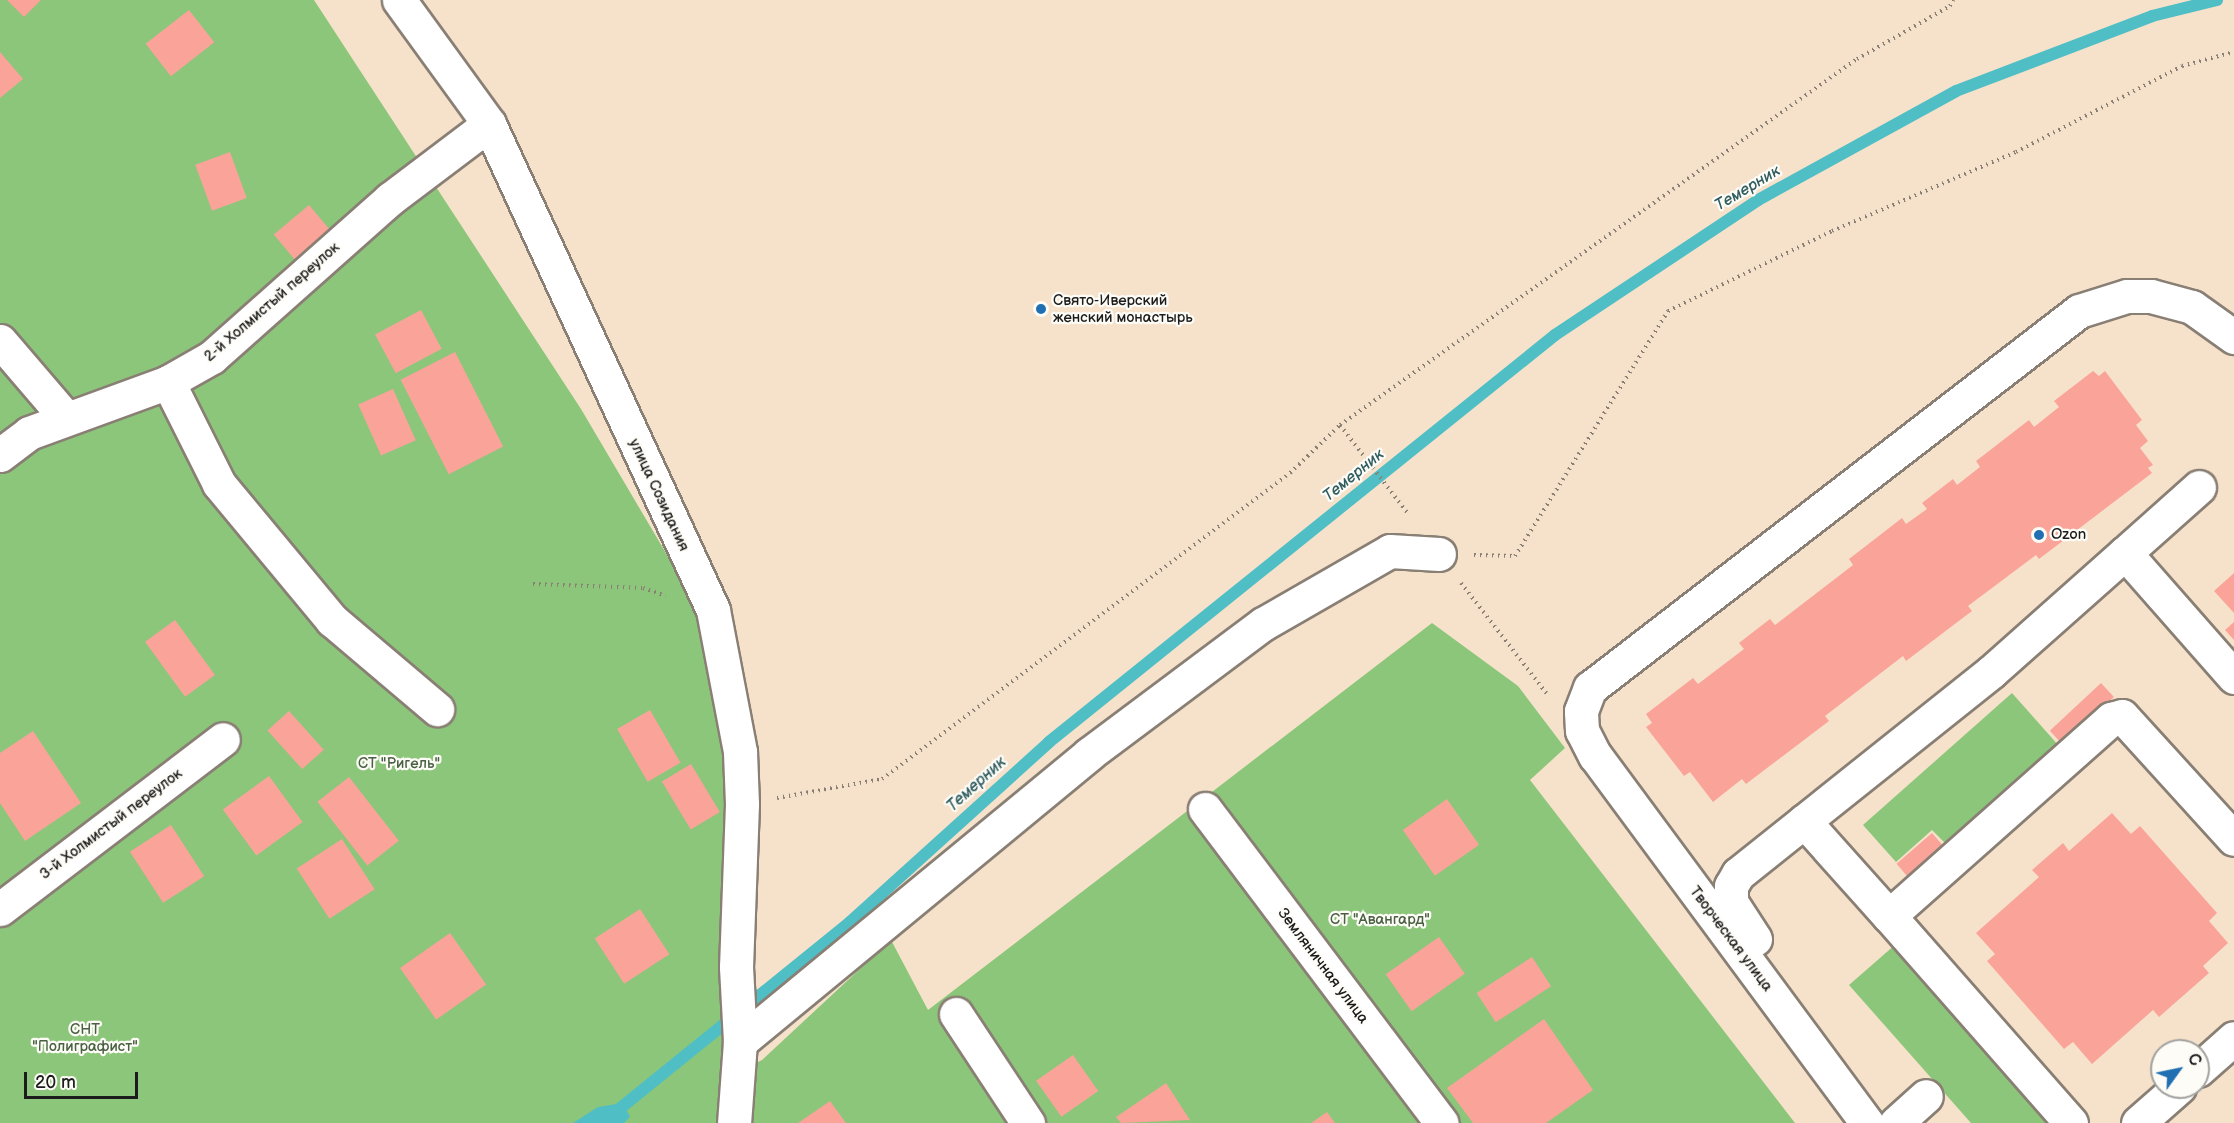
<!DOCTYPE html>
<html>
<head>
<meta charset="utf-8">
<style>
	body { margin:0 }
	#map { position:relative; width:2234px; height:1123px; overflow:hidden; background:#f6e2cb; font-family:"Balsamiq Sans",sans-serif }
	div>[style] { position:absolute }
	[style*='--x'] { left:calc(var(--x)*1px); top:calc(var(--y)*1px); width:calc(var(--w)*1px); rotate:calc(var(--a)*1deg) }
	.green>* { inset:0; background:#8cc67a }
	.water>* { inset:0; background:#4fbec5 }
	.stream>* { height:12px; margin:-6px; padding:0 6px; transform-origin:6px; border-radius:6px; background:#4fbec5 }
	.building>* { inset:0; background:#faa499; transform-origin:0 0 }
	.path>* { height:4px; margin-top:-2px; transform-origin:0; background:repeating-linear-gradient(90deg,#897f74 0 1.5px,transparent 0 6px) }
	.roads { filter:drop-shadow(2px 0 #897f74) drop-shadow(-2px 0 #897f74) drop-shadow(0 2px #897f74) drop-shadow(0 -2px #897f74) }
	.minor>* { height:33px; margin:-16.5px; padding:0 16.5px; transform-origin:16.5px; border-radius:16.5px; background:#fff }
	.dots>* { width:16px; height:16px; translate:-50% -50%; box-sizing:border-box; border:3px solid #fdfcf7; border-radius:50% }
	span { translate:-50% -50%; white-space:nowrap; text-align:center; line-height:1.15; -webkit-text-stroke:4.5px #fdfcf7; paint-order:stroke }
	.poi-label { font-size:15px; color:#1c1c1c }
	.left { translate:0 -50%; text-align:left }
	.street-label { font-size:15px; color:#1c1c1c }
	.park-label { font-size:15px; color:#496042 }
	.water-label { font-size:16px; color:#305d60; font-style:italic }
	.north { position:absolute; left:2150px; top:1039px; width:60px; height:60px; box-sizing:border-box; background:#fdfcf7; border:2px solid #a3a29f; border-radius:50%; rotate:57deg; font-size:16px; font-weight:700; line-height:24px; text-align:center; color:#1c1c1c }
	.north::after { content:''; display:block; margin:auto; width:21px; height:27px; background:#1f6fb2; clip-path:polygon(50% 0,100% 100%,50% 72%,0 100%) }
	.scale { position:absolute; left:24px; top:1072px; width:114px; height:27px; box-sizing:border-box; border:3px solid #1c1c1c; border-top:0; padding-left:8px; font-size:18px; line-height:21px; white-space:nowrap; color:#1c1c1c; -webkit-text-stroke:4px #fdfcf7; paint-order:stroke }
</style>
</head>
<body>
<div id="map">
	<div class="green">
		<i style="clip-path:polygon(0 0,314px 0,581px 409px,706px 621px,742px 804px,738px 1072px,762px 1060px,891px 940px,928px 1010px,1432px 623px,1518px 686px,1565px 748px,1530px 780px,1795px 1123px,0 1123px)"></i>
		<i style="clip-path:polygon(2012px 693px,2059px 746px,1947px 845px,1932px 830px,1896px 862px,1863px 825px)"></i>
		<i style="clip-path:polygon(1896px 944px,2053px 1123px,1971px 1123px,1849px 985px)"></i>
	</div>
	<div class="water">
		<i style="clip-path:polygon(623px 1103px,630px 1117px,624px 1123px,573px 1123px,598px 1107px)"></i>
	</div>
	<div class="stream">
		<i style="--x:602;--y:1123;--w:318;--a:-39"></i>
		<i style="--x:849;--y:923;--w:270;--a:-42.1"></i>
		<i style="--x:1049;--y:742;--w:649;--a:-38.81"></i>
		<i style="--x:1555;--y:335;--w:244;--a:-33.6"></i>
		<i style="--x:1758;--y:200;--w:226;--a:-28.8"></i>
		<i style="--x:1956;--y:91;--w:210;--a:-20.9"></i>
		<i style="--x:2152;--y:16;--w:67;--a:-13.8"></i>
	</div>
	<div class="building">
		<i style="clip-path:polygon(7px 0,41px 0,24px 17px)"></i>
		<i style="left:189px;top:10px;width:41px;height:55px;rotate:52deg"></i>
		<i style="clip-path:polygon(0 52px,23px 79px,0 98px)"></i>
		<i style="left:230px;top:152px;width:49px;height:37px;rotate:70deg"></i>
		<i style="left:309px;top:205px;width:35px;height:46px;rotate:50deg"></i>
		<i style="left:421px;top:310px;width:44px;height:52px;rotate:62deg"></i>
		<i style="left:455px;top:352px;width:106px;height:61px;rotate:63deg"></i>
		<i style="clip-path:polygon(2093px 371px,2099px 376px,2105px 371px,2142px 420px,2136px 425px,2148px 441px,2140px 448px,2153px 465px,2148px 468px,2152px 473px,2039px 559px,2036px 555px,1968px 606px,1972px 611px,1906px 661px,1903px 656px,1825px 716px,1829px 721px,1746px 784px,1742px 779px,1713px 802px,1690px 772px,1684px 776px,1646px 727px,1652px 723px,1646px 714px,1693px 678px,1698px 684px,1744px 649px,1739px 643px,1770px 619px,1775px 625px,1853px 565px,1849px 559px,1902px 518px,1906px 524px,1927px 509px,1922px 503px,1953px 479px,1957px 485px,1980px 467px,1976px 461px,2029px 420px,2034px 427px,2059px 407px,2054px 401px)"></i>
		<i style="left:393px;top:389px;width:56px;height:38px;rotate:66deg"></i>
		<i style="clip-path:polygon(2234px 573px,2234px 613px,2214px 591px)"></i>
		<i style="left:175px;top:620px;width:68px;height:37px;rotate:54deg"></i>
		<i style="clip-path:polygon(2234px 622px,2234px 640px,2225px 630px)"></i>
		<i style="left:2101px;top:683px;width:19px;height:70px;rotate:47deg"></i>
		<i style="left:650px;top:710px;width:61px;height:38px;rotate:60deg"></i>
		<i style="left:289px;top:711px;width:52px;height:29px;rotate:48deg"></i>
		<i style="clip-path:polygon(33px 731px,81px 803px,25px 841px,0 803px,0 753px)"></i>
		<i style="left:691px;top:764px;width:56px;height:34px;rotate:59deg"></i>
		<i style="left:269px;top:776px;width:57px;height:57px;rotate:54deg"></i>
		<i style="left:349px;top:777px;width:81px;height:40px;rotate:52deg"></i>
		<i style="left:1447px;top:799px;width:56px;height:54px;rotate:55deg"></i>
		<i style="clip-path:polygon(2112px 813px,2131px 834px,2140px 826px,2217px 913px,2209px 921px,2228px 943px,2203px 966px,2209px 973px,2159px 1017px,2153px 1010px,2092px 1064px,2073px 1042px,2064px 1049px,1987px 961px,1995px 954px,1976px 933px,2039px 877px,2032px 870px,2063px 843px,2069px 851px)"></i>
		<i style="left:171px;top:825px;width:61px;height:49px;rotate:57deg"></i>
		<i style="left:1932px;top:833px;width:18px;height:47px;rotate:49deg"></i>
		<i style="left:342px;top:839px;width:60px;height:54px;rotate:57deg"></i>
		<i style="left:640px;top:909px;width:54px;height:54px;rotate:57deg"></i>
		<i style="left:450px;top:933px;width:63px;height:61px;rotate:55deg"></i>
		<i style="left:1439px;top:937px;width:45px;height:65px;rotate:55deg"></i>
		<i style="left:1532px;top:957px;width:35px;height:66px;rotate:57deg"></i>
		<i style="clip-path:polygon(1544px 1019px,1593px 1090px,1546px 1123px,1473px 1123px,1447px 1088px)"></i>
		<i style="left:1073px;top:1055px;width:44px;height:45px;rotate:55deg"></i>
		<i style="clip-path:polygon(1166px 1083px,1190px 1120px,1121px 1123px,1116px 1117px)"></i>
		<i style="clip-path:polygon(830px 1101px,846px 1123px,798px 1123px)"></i>
		<i style="clip-path:polygon(1327px 1112px,1335px 1123px,1311px 1123px)"></i>
	</div>
	<div class="path">
		<i style="--x:1340;--y:425;--w:113;--a:52.5"></i>
		<i style="--x:1474;--y:555;--w:41;--a:1.4"></i>
		<i style="--x:1515;--y:556;--w:289;--a:-58"></i>
		<i style="--x:1668;--y:311;--w:182;--a:-26"></i>
		<i style="--x:1832;--y:231;--w:200;--a:-23.2"></i>
		<i style="--x:2016;--y:152;--w:187;--a:-27.4"></i>
		<i style="--x:2182;--y:66;--w:54;--a:-15.1"></i>
		<i style="--x:1461;--y:583;--w:142;--a:52.2"></i>
		<i style="--x:533;--y:584;--w:110;--a:2.1"></i>
		<i style="--x:643;--y:588;--w:24;--a:19"></i>
		<i style="--x:777;--y:798;--w:107;--a:-10.3"></i>
		<i style="--x:882;--y:779;--w:510;--a:-36.87"></i>
		<i style="--x:1290;--y:473;--w:69;--a:-43.8"></i>
		<i style="--x:1340;--y:425;--w:633;--a:-35.3"></i>
		<i style="--x:1857;--y:59;--w:107;--a:-29.7"></i>
		<i style="--x:1950;--y:6;--w:7;--a:-63"></i>
	</div>
	<div class="roads">
		<div class="minor">
			<i style="--x:399;--y:0;--w:153;--a:54"></i>
			<i style="--x:489;--y:124;--w:535;--a:65.25"></i>
			<i style="--x:713;--y:610;--w:145;--a:79.2"></i>
			<i style="--x:740;--y:752;--w:52;--a:87.8"></i>
			<i style="--x:742;--y:804;--w:163;--a:92.1"></i>
			<i style="--x:736;--y:967;--w:75;--a:86.9"></i>
			<i style="--x:740;--y:1042;--w:81;--a:94.2"></i>
			<i style="--x:0;--y:341;--w:101;--a:49.4"></i>
			<i style="--x:168;--y:382;--w:114;--a:63.4"></i>
			<i style="--x:219;--y:484;--w:177;--a:50.3"></i>
			<i style="--x:332;--y:620;--w:138;--a:40.3"></i>
			<i style="--x:0;--y:455;--w:36;--a:-37"></i>
			<i style="--x:29;--y:433;--w:148;--a:-20.1"></i>
			<i style="--x:168;--y:382;--w:51;--a:-29.6"></i>
			<i style="--x:212;--y:357;--w:238;--a:-41.6"></i>
			<i style="--x:390;--y:199;--w:124;--a:-37.1"></i>
			<i style="--x:2125;--y:553;--w:99;--a:-41.7"></i>
			<i style="--x:1205;--y:809;--w:393;--a:53"></i>
			<i style="--x:1804;--y:821;--w:127;--a:48.2"></i>
			<i style="--x:0;--y:909;--w:280;--a:-37.3"></i>
			<i style="--x:1755;--y:939;--w:44;--a:-123"></i>
			<i style="--x:1731;--y:902;--w:16;--a:-90"></i>
			<i style="--x:1731;--y:886;--w:14;--a:-60"></i>
			<i style="--x:1738;--y:874;--w:324;--a:-38.6"></i>
			<i style="--x:1991;--y:672;--w:179;--a:-41.6"></i>
			<i style="--x:2125;--y:553;--w:165;--a:48.7"></i>
			<i style="--x:956;--y:1014;--w:131;--a:56.6"></i>
			<i style="--x:740;--y:1042;--w:452;--a:-39.5"></i>
			<i style="--x:1089;--y:754;--w:217;--a:-36.8"></i>
			<i style="--x:1263;--y:624;--w:146;--a:-29.9"></i>
			<i style="--x:1390;--y:551;--w:49;--a:3.5"></i>
			<i style="--x:2198;--y:1070;--w:48;--a:-41.6"></i>
			<i style="--x:1867;--y:1123;--w:457;--a:-126.5"></i>
			<i style="--x:1595;--y:756;--w:28;--a:-117"></i>
			<i style="--x:1582;--y:731;--w:20;--a:-93"></i>
			<i style="--x:1581;--y:711;--w:25;--a:-69"></i>
			<i style="--x:1590;--y:688;--w:617;--a:-37.63"></i>
			<i style="--x:2079;--y:311;--w:50;--a:-17.4"></i>
			<i style="--x:2127;--y:296;--w:24;--a:0"></i>
			<i style="--x:2151;--y:296;--w:42;--a:15"></i>
			<i style="--x:2192;--y:307;--w:52;--a:35.5"></i>
			<i style="--x:1896;--y:1123;--w:40;--a:-42"></i>
			<i style="--x:2071;--y:1123;--w:276;--a:-131.3"></i>
			<i style="--x:1889;--y:916;--w:297;--a:-41.6"></i>
			<i style="--x:2111;--y:719;--w:11;--a:-15"></i>
			<i style="--x:2122;--y:716;--w:166;--a:47.7"></i>
			<i style="--x:2138;--y:1123;--w:55;--a:-41.3"></i>
		</div>
	</div>
	<div class="dots">
		<i style="left:1041px;top:309px;background:#1f6fb2"></i>
		<i style="left:2039px;top:535px;background:#1f6fb2"></i>
	</div>
	<div class="poi-label">
		<span class="left" style="left:1053px;top:309px">Свято-Иверский<br>женский монастырь</span>
		<span class="left" style="left:2051px;top:535px">Ozon</span>
	</div>
	<div class="street-label">
		<span style="left:272px;top:302px;rotate:-41deg">2-й Холмистый переулок</span>
		<span style="left:659px;top:495px;rotate:65deg">улица Созидания</span>
		<span style="left:111px;top:824px;rotate:-37deg">3-й Холмистый переулок</span>
		<span style="left:1731px;top:939px;rotate:53deg">Творческая улица</span>
		<span style="left:1323px;top:966px;rotate:53deg">Земляничная улица</span>
	</div>
	<div class="park-label">
		<span style="left:399px;top:764px">СТ "Ригель"</span>
		<span style="left:1380px;top:920px">СТ "Авангард"</span>
		<span style="left:85px;top:1038px">СНТ<br>"Полиграфист"</span>
	</div>
	<div class="water-label">
		<span style="left:1748px;top:189px;rotate:-31deg">Темерник</span>
		<span style="left:1354px;top:476px;rotate:-39deg">Темерник</span>
		<span style="left:977px;top:785px;rotate:-42deg">Темерник</span>
	</div>
	<div class="north">С</div>
	<div class="scale">20 m</div>
</div>
</body>
</html>
